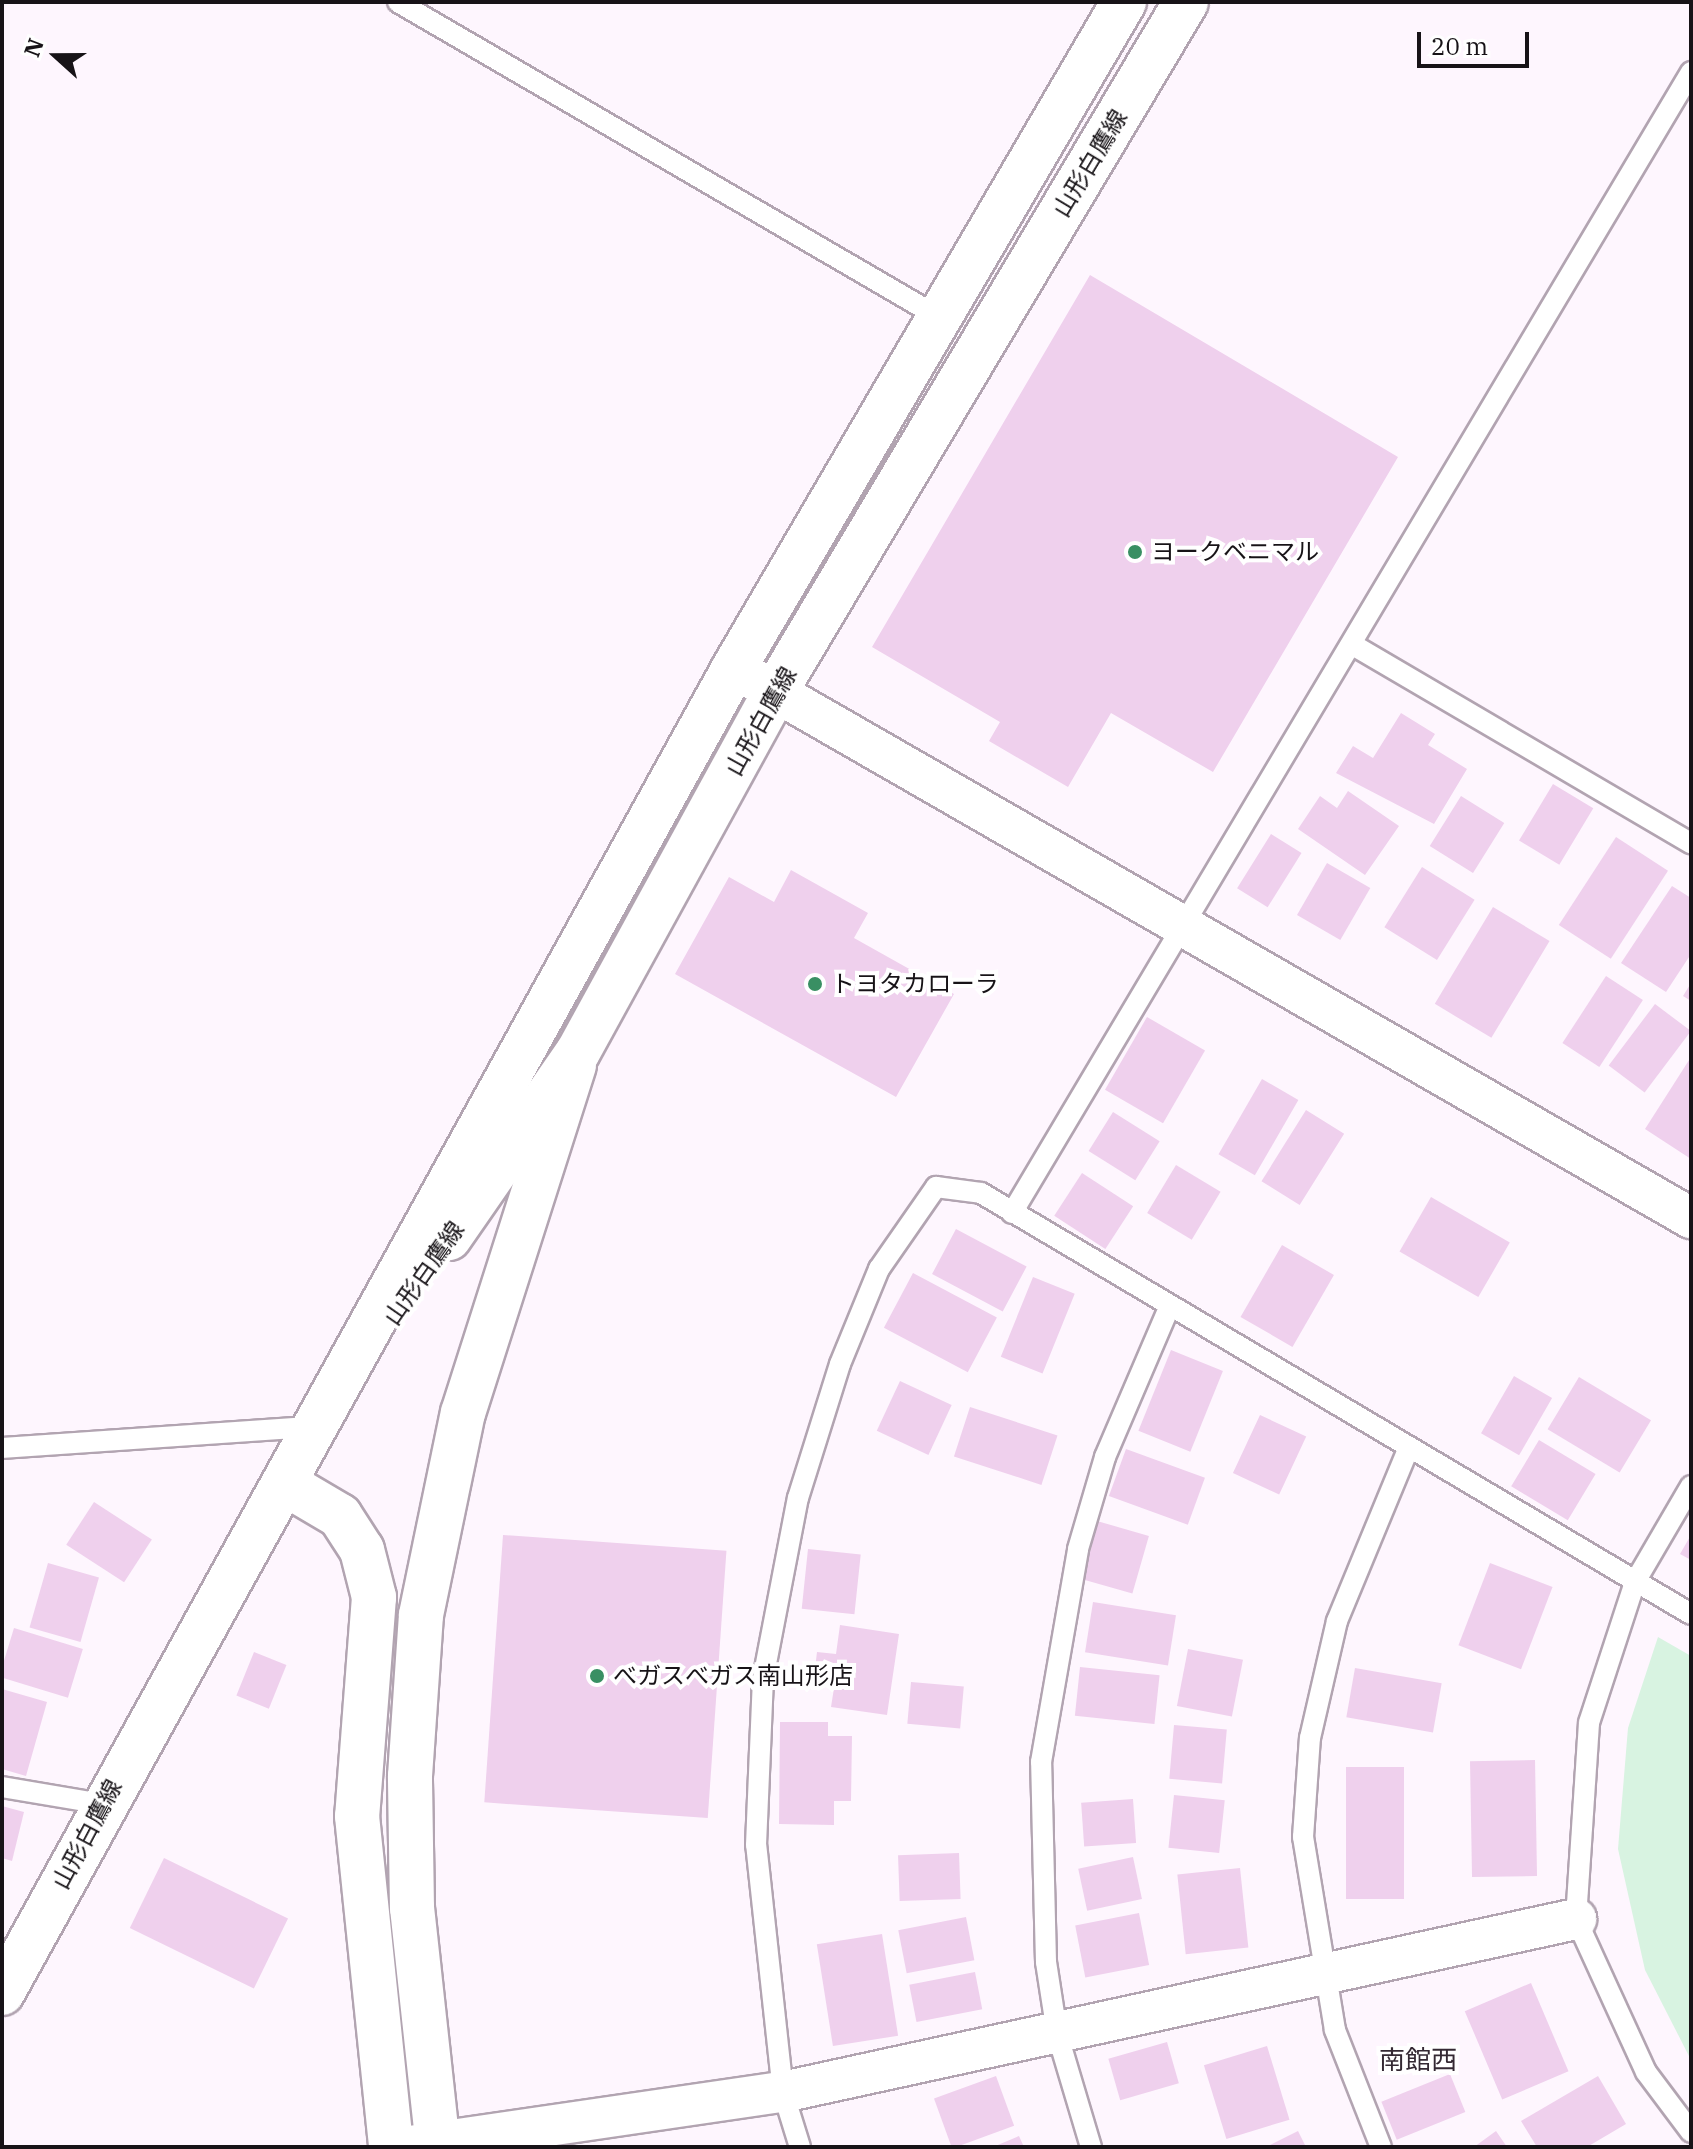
<!DOCTYPE html>
<html>
<head>
<meta charset="utf-8">
<style>
	body { margin:0 }
	#map { position:relative; width:1693px; height:2149px; overflow:hidden; background:#fef6fe; font-family:"IBM Plex Serif","Noto Sans JP",serif }
	div>[style] { position:absolute }
	[style*='--x'] { left:calc(var(--x)*1px); top:calc(var(--y)*1px); width:calc(var(--w)*1px); rotate:calc(var(--a)*1deg) }
	.green>* { inset:0; background:#d8f3e1 }
	.building>* { inset:0; background:#efd0ed; transform-origin:0 0 }
	.roads { filter:drop-shadow(2px 0 #b2a4b1) drop-shadow(-2px 0 #b2a4b1) drop-shadow(0 2px #b2a4b1) drop-shadow(0 -2px #b2a4b1) }
	.lane>* { height:20px; margin:-10px; padding:0 10px; transform-origin:10px; border-radius:10px; background:#fff }
	.street>* { height:40px; margin:-20px; padding:0 20px; transform-origin:20px; border-radius:20px; background:#fff }
	.secondary>* { height:44px; margin:-22px; padding:0 22px; transform-origin:22px; border-radius:22px; background:#fff }
	.primary>* { height:44px; margin:-22px; padding:0 22px; transform-origin:22px; border-radius:22px; background:#fff }
	.dots>* { width:22px; height:22px; translate:-50% -50%; box-sizing:border-box; border:4px solid #fff; border-radius:50% }
	span { translate:-50% -50%; white-space:nowrap; text-align:center; line-height:1.15; -webkit-text-stroke:8px #fff; paint-order:stroke }
	.street-label { font-size:24px; color:#171317 }
	.poi-label { font-size:24px; color:#171317 }
	.left { translate:0 -50%; text-align:left }
	.neighbourhood-label { font-size:26px; color:#342933 }
	.frame { position:absolute; inset:0; border:4px solid #171317; pointer-events:none }
	.north { position:absolute; left:16px; top:16px; width:80px; height:80px; -webkit-text-stroke:6px #fff; paint-order:stroke; rotate:291deg; font-size:22px; font-weight:700; line-height:32px; text-align:center; color:#171317 }
	.north::after { content:''; display:block; margin:auto; width:28px; height:36px; background:#171317; clip-path:polygon(50% 0,100% 100%,50% 72%,0 100%) }
	.scale { position:absolute; left:1417px; top:32px; width:112px; height:36px; box-sizing:border-box; border:4px solid #171317; border-top:0; padding-left:10px; font-size:24px; line-height:28px; white-space:nowrap; color:#171317; -webkit-text-stroke:6px #fff; paint-order:stroke }
</style>
</head>
<body>
<div id="map">
	<div class="green">
		<i style="clip-path:polygon(1658px 1637px,1691px 1656px,1691px 2060px,1645px 1970px,1618px 1849px,1628px 1728px)"></i>
	</div>
	<div class="building">
		<i style="clip-path:polygon(1090px 275px,1398px 457px,1213px 772px,1111px 713px,1068px 787px,989px 741px,1000px 722px,872px 647px)"></i>
		<i style="clip-path:polygon(1401px 713px,1435px 734px,1428px 745px,1467px 769px,1434px 824px,1336px 773px,1353px 746px,1373px 758px)"></i>
		<i style="left:1553px;top:784px;width:47px;height:66px;rotate:31deg"></i>
		<i style="clip-path:polygon(1348px 791px,1399px 826px,1365px 875px,1298px 829px,1320px 796px,1337px 808px)"></i>
		<i style="left:1461px;top:796px;width:51px;height:59px;rotate:32deg"></i>
		<i style="left:1271px;top:834px;width:36px;height:64px;rotate:32deg"></i>
		<i style="left:1616px;top:837px;width:62px;height:105px;rotate:33deg"></i>
		<i style="left:1327px;top:863px;width:50px;height:60px;rotate:30deg"></i>
		<i style="left:1422px;top:867px;width:62px;height:71px;rotate:32deg"></i>
		<i style="clip-path:polygon(791px 870px,868px 913px,854px 938px,954px 994px,896px 1097px,675px 974px,729px 877px,774px 902px)"></i>
		<i style="clip-path:polygon(1672px 886px,1691px 898px,1691px 954px,1666px 992px,1621px 963px)"></i>
		<i style="left:1493px;top:907px;width:66px;height:113px;rotate:31deg"></i>
		<i style="left:1606px;top:976px;width:44px;height:80px;rotate:33deg"></i>
		<i style="clip-path:polygon(1691px 983px,1691px 1001px,1683px 996px)"></i>
		<i style="left:1655px;top:1004px;width:45px;height:77px;rotate:37deg"></i>
		<i style="left:1147px;top:1017px;width:67px;height:84px;rotate:30deg"></i>
		<i style="clip-path:polygon(1691px 1057px,1691px 1159px,1645px 1129px)"></i>
		<i style="left:1262px;top:1079px;width:42px;height:87px;rotate:30deg"></i>
		<i style="left:1306px;top:1110px;width:45px;height:84px;rotate:32deg"></i>
		<i style="left:1113px;top:1112px;width:55px;height:46px;rotate:32deg"></i>
		<i style="left:1176px;top:1165px;width:52px;height:56px;rotate:31deg"></i>
		<i style="left:1082px;top:1173px;width:61px;height:51px;rotate:33deg"></i>
		<i style="left:1431px;top:1197px;width:91px;height:63px;rotate:30deg"></i>
		<i style="left:956px;top:1229px;width:80px;height:51px;rotate:28deg"></i>
		<i style="left:1282px;top:1245px;width:60px;height:83px;rotate:30deg"></i>
		<i style="left:913px;top:1273px;width:95px;height:62px;rotate:28deg"></i>
		<i style="left:1033px;top:1277px;width:45px;height:86px;rotate:22deg"></i>
		<i style="left:1171px;top:1350px;width:56px;height:87px;rotate:22deg"></i>
		<i style="left:1514px;top:1376px;width:44px;height:66px;rotate:30deg"></i>
		<i style="left:1579px;top:1377px;width:84px;height:61px;rotate:31deg"></i>
		<i style="left:900px;top:1381px;width:57px;height:55px;rotate:25deg"></i>
		<i style="left:970px;top:1407px;width:92px;height:52px;rotate:18deg"></i>
		<i style="left:1260px;top:1415px;width:51px;height:64px;rotate:25deg"></i>
		<i style="left:1539px;top:1440px;width:66px;height:54px;rotate:31deg"></i>
		<i style="left:1126px;top:1449px;width:84px;height:50px;rotate:20deg"></i>
		<i style="left:94px;top:1502px;width:69px;height:51px;rotate:33deg"></i>
		<i style="left:1097px;top:1521px;width:54px;height:60px;rotate:16deg"></i>
		<i style="left:503px;top:1535px;width:224px;height:268px;rotate:4deg"></i>
		<i style="clip-path:polygon(1691px 1535px,1691px 1560px,1680px 1554px)"></i>
		<i style="left:808px;top:1549px;width:53px;height:60px;rotate:6deg"></i>
		<i style="left:48px;top:1563px;width:53px;height:67px;rotate:16deg"></i>
		<i style="left:1490px;top:1563px;width:67px;height:88px;rotate:21deg"></i>
		<i style="left:1093px;top:1602px;width:84px;height:51px;rotate:9deg"></i>
		<i style="clip-path:polygon(840px 1625px,899px 1634px,887px 1715px,831px 1707px,834px 1688px,813px 1685px,817px 1652px,836px 1654px)"></i>
		<i style="left:14px;top:1628px;width:72px;height:51px;rotate:17deg"></i>
		<i style="left:1188px;top:1649px;width:56px;height:58px;rotate:11deg"></i>
		<i style="left:254px;top:1652px;width:35px;height:47px;rotate:22deg"></i>
		<i style="left:1080px;top:1667px;width:80px;height:49px;rotate:6deg"></i>
		<i style="left:1355px;top:1668px;width:88px;height:50px;rotate:10deg"></i>
		<i style="left:911px;top:1682px;width:53px;height:42px;rotate:5deg"></i>
		<i style="clip-path:polygon(2px 1689px,47px 1702px,26px 1776px,2px 1769px)"></i>
		<i style="clip-path:polygon(780px 1722px,828px 1722px,828px 1736px,852px 1736px,851px 1801px,834px 1801px,834px 1825px,779px 1824px)"></i>
		<i style="left:1174px;top:1725px;width:53px;height:54px;rotate:5deg"></i>
		<i style="left:1535px;top:1760px;width:116px;height:65px;rotate:89deg"></i>
		<i style="left:1346px;top:1767px;width:58px;height:132px"></i>
		<i style="left:1174px;top:1795px;width:51px;height:53px;rotate:6deg"></i>
		<i style="left:1133px;top:1799px;width:44px;height:52px;rotate:86deg"></i>
		<i style="clip-path:polygon(2px 1806px,24px 1812px,12px 1861px,2px 1858px)"></i>
		<i style="left:959px;top:1853px;width:46px;height:61px;rotate:88deg"></i>
		<i style="left:1133px;top:1857px;width:43px;height:56px;rotate:78deg"></i>
		<i style="left:164px;top:1858px;width:138px;height:78px;rotate:26deg"></i>
		<i style="left:1240px;top:1868px;width:80px;height:63px;rotate:84deg"></i>
		<i style="left:1139px;top:1913px;width:53px;height:65px;rotate:79deg"></i>
		<i style="left:966px;top:1917px;width:44px;height:69px;rotate:79deg"></i>
		<i style="left:882px;top:1934px;width:103px;height:66px;rotate:81deg"></i>
		<i style="left:975px;top:1972px;width:38px;height:67px;rotate:79deg"></i>
		<i style="left:1531px;top:1983px;width:96px;height:72px;rotate:67deg"></i>
		<i style="left:1167px;top:2042px;width:43px;height:61px;rotate:74deg"></i>
		<i style="left:1267px;top:2046px;width:77px;height:66px;rotate:73deg"></i>
		<i style="left:1450px;top:2074px;width:41px;height:74px;rotate:68deg"></i>
		<i style="left:996px;top:2076px;width:53px;height:66px;rotate:70deg"></i>
		<i style="clip-path:polygon(1598px 2076px,1626px 2124px,1587px 2147px,1537px 2147px,1521px 2121px)"></i>
		<i style="clip-path:polygon(1298px 2131px,1306px 2147px,1266px 2147px)"></i>
		<i style="clip-path:polygon(1496px 2131px,1507px 2147px,1474px 2147px)"></i>
		<i style="clip-path:polygon(1019px 2136px,1024px 2147px,993px 2147px)"></i>
	</div>
	<div class="roads">
		<div class="lane">
			<i style="--x:398;--y:2;--w:624;--a:30.22"></i>
			<i style="--x:1353;--y:645;--w:392;--a:30.4"></i>
			<i style="--x:1012;--y:1213;--w:1328;--a:-59.24"></i>
			<i style="--x:2;--y:1448;--w:312;--a:-3.9"></i>
			<i style="--x:1691;--y:1486;--w:111;--a:120.3"></i>
			<i style="--x:1635;--y:1582;--w:148;--a:108.1"></i>
			<i style="--x:1589;--y:1723;--w:196;--a:93.8"></i>
			<i style="--x:1576;--y:1919;--w:168;--a:65.4"></i>
			<i style="--x:1646;--y:2072;--w:75;--a:53.1"></i>
			<i style="--x:2;--y:1787;--w:101;--a:9.6"></i>
			<i style="--x:800;--y:2147;--w:58;--a:-107.2"></i>
			<i style="--x:783;--y:2092;--w:248;--a:-96.2"></i>
			<i style="--x:756;--y:1845;--w:166;--a:-87.6"></i>
			<i style="--x:763;--y:1679;--w:184;--a:-79.1"></i>
			<i style="--x:798;--y:1498;--w:140;--a:-72.6"></i>
			<i style="--x:840;--y:1364;--w:103;--a:-67.7"></i>
			<i style="--x:879;--y:1269;--w:100;--a:-55.2"></i>
			<i style="--x:936;--y:1187;--w:45;--a:7.6"></i>
			<i style="--x:981;--y:1193;--w:825;--a:30.67"></i>
			<i style="--x:1091;--y:2147;--w:119;--a:-106.6"></i>
			<i style="--x:1057;--y:2033;--w:72;--a:-98.8"></i>
			<i style="--x:1046;--y:1962;--w:200;--a:-91.4"></i>
			<i style="--x:1041;--y:1762;--w:216;--a:-80.1"></i>
			<i style="--x:1078;--y:1549;--w:96;--a:-73.6"></i>
			<i style="--x:1105;--y:1457;--w:162;--a:-66.8"></i>
			<i style="--x:1381;--y:2147;--w:126;--a:-111.5"></i>
			<i style="--x:1335;--y:2030;--w:196;--a:-99.4"></i>
			<i style="--x:1303;--y:1837;--w:99;--a:-86"></i>
			<i style="--x:1310;--y:1738;--w:120;--a:-77"></i>
			<i style="--x:1337;--y:1621;--w:183;--a:-67.5"></i>
		</div>
		<div class="street">
			<i style="--x:734;--y:668;--w:1104;--a:29.89"></i>
			<i style="--x:404;--y:2147;--w:383;--a:-8.3"></i>
			<i style="--x:783;--y:2092;--w:812;--a:-12.31"></i>
		</div>
		<div class="secondary">
			<i style="--x:284;--y:1483;--w:65;--a:30.5"></i>
			<i style="--x:340;--y:1516;--w:40;--a:57.1"></i>
			<i style="--x:362;--y:1550;--w:49;--a:75.7"></i>
			<i style="--x:374;--y:1597;--w:220;--a:94.4"></i>
			<i style="--x:357;--y:1816;--w:333;--a:84.1"></i>
			<i style="--x:438;--y:2147;--w:240;--a:-96.2"></i>
			<i style="--x:412;--y:1908;--w:132;--a:-90.9"></i>
			<i style="--x:410;--y:1776;--w:161;--a:-86.1"></i>
			<i style="--x:421;--y:1615;--w:206;--a:-78.3"></i>
			<i style="--x:463;--y:1413;--w:365;--a:-72.3"></i>
		</div>
		<div class="primary">
			<i style="--x:449;--y:1238;--w:226;--a:-55.3"></i>
			<i style="--x:578;--y:1052;--w:410;--a:-61.3"></i>
			<i style="--x:775;--y:692;--w:803;--a:-59.22"></i>
			<i style="--x:2;--y:1993;--w:1514;--a:-61.08"></i>
			<i style="--x:734;--y:668;--w:772;--a:-59.65"></i>
		</div>
	</div>
	<div class="dots">
		<i style="left:1135px;top:552px;background:#398f63"></i>
		<i style="left:815px;top:984px;background:#398f63"></i>
		<i style="left:597px;top:1676px;background:#398f63"></i>
	</div>
	<div class="street-label">
		<span style="left:1090px;top:163px;rotate:-59deg">山形白鷹線</span>
		<span style="left:761px;top:721px;rotate:-61deg">山形白鷹線</span>
		<span style="left:424px;top:1273px;rotate:-55deg">山形白鷹線</span>
		<span style="left:87px;top:1834px;rotate:-62deg">山形白鷹線</span>
	</div>
	<div class="poi-label">
		<span class="left" style="left:1151px;top:552px">ヨークベニマル</span>
		<span class="left" style="left:831px;top:984px">トヨタカローラ</span>
		<span class="left" style="left:613px;top:1676px">べガスべガス南山形店</span>
	</div>
	<div class="neighbourhood-label">
		<span style="left:1418px;top:2060px">南館西</span>
	</div>
	<div class="frame"></div>
	<div class="north">N</div>
	<div class="scale">20 m</div>
</div>
</body>
</html>
